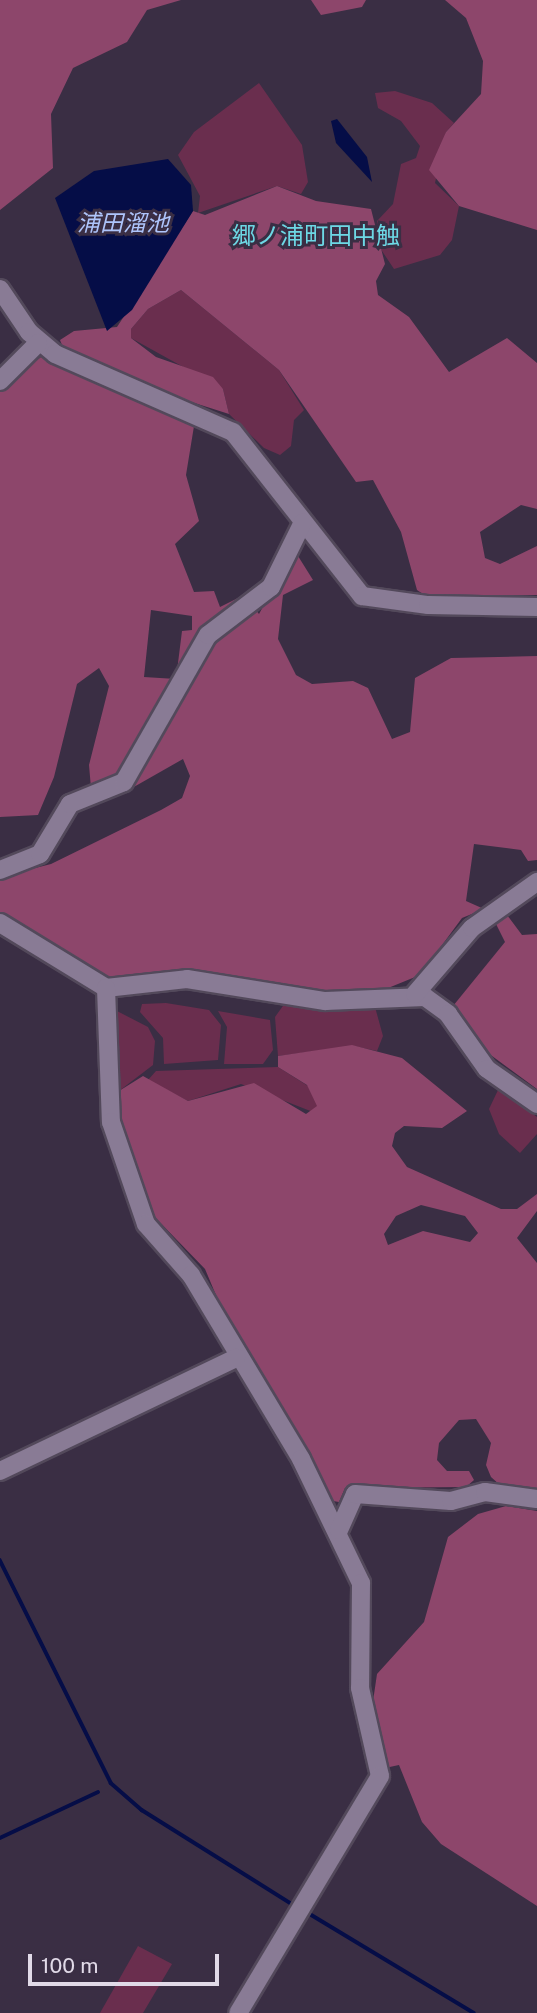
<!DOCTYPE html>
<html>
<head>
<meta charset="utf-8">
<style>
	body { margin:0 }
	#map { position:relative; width:537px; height:2013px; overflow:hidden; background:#3a2e44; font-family:"Public Sans","Noto Sans JP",sans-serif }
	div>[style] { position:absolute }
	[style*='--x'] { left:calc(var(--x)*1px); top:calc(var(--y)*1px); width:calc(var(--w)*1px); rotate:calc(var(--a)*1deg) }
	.green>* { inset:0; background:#6a2e4e }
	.forest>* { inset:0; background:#8d466b }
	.water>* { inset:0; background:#050d47 }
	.stream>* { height:3.5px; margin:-1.75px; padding:0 1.75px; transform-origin:1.75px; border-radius:1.75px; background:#050d47 }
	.roads { filter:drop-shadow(2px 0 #53495b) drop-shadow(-2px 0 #53495b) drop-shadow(0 2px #53495b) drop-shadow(0 -2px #53495b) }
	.minor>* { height:18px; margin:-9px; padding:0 9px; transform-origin:9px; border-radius:9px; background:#897b95 }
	span { translate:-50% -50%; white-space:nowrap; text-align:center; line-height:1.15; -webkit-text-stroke:6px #3a2e44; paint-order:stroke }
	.water-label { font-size:23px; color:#aec4fb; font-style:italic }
	.quarter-label { font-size:24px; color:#6dd8e5 }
	.scale { position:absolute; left:28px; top:1954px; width:191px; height:32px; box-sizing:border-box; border:4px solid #e1dae8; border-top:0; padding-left:9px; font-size:21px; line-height:24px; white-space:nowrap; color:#e1dae8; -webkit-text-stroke:5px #3a2e44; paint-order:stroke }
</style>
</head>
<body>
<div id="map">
	<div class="green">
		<i style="clip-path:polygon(259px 83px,302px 145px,308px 182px,301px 194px,277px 186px,198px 213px,200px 196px,178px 155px,194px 132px)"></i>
		<i style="clip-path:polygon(395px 91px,432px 103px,454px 123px,446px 132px,435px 183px,459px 206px,452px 240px,440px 255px,394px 269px,378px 245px,377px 221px,393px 204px,401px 164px,416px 158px,420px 146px,401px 121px,378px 108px,375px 93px)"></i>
		<i style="clip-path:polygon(181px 290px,279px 370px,304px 410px,294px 420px,291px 446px,280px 455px,264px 448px,229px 414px,223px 389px,131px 338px,131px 329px,148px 309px)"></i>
		<i style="clip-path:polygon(166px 1003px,209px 1010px,221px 1025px,218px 1060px,164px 1064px,163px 1038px,140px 1012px,142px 1004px)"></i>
		<i style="clip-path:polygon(285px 1003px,375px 1007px,383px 1036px,377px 1051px,354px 1046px,278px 1056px,275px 1017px)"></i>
		<i style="clip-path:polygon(117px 1011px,148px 1027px,155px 1041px,153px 1065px,119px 1091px)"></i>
		<i style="clip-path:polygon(218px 1011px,270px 1020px,273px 1050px,263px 1064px,224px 1064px,227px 1027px)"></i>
		<i style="clip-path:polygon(278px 1067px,308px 1086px,318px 1106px,313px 1112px,241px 1084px,188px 1101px,148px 1080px,156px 1071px)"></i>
		<i style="clip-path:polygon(499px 1088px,537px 1117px,537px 1134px,520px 1153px,499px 1134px,489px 1109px)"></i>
		<i style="clip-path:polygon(138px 1946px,172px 1964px,143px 2013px,100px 2013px)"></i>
	</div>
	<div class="forest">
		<i style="clip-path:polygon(0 0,181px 0,147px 10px,127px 42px,73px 68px,51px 114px,53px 168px,0 210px)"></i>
		<i style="clip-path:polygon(311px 0,366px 0,362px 7px,321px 15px)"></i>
		<i style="clip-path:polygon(445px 0,537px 0,537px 230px,459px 206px,429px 170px,446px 132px,481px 94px,483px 61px,466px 18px)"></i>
		<i style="clip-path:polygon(277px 186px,316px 201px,371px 209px,385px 264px,376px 281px,378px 295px,409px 317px,449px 372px,507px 338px,537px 363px,537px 509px,521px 505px,480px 532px,485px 558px,500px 564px,537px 546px,537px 595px,426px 596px,417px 590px,401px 532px,373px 480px,356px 482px,279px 370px,181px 290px,148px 309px,131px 329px,131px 338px,156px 357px,213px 377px,223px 389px,229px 414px,157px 391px,62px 345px,60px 340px,74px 331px,117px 327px,193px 211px,205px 215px)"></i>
		<i style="clip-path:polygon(evenodd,41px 357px,195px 420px,186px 475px,199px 521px,175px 544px,194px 592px,214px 591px,220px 607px,244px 595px,259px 614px,291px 555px,298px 556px,313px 580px,283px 595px,278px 639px,296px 675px,312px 684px,353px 681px,368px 688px,392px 739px,410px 732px,415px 678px,451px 658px,537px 656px,537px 860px,528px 861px,521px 850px,474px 844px,466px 901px,484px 909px,462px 918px,420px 975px,371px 995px,322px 997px,171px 971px,108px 981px,0 915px,0 877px,51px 864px,161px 810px,182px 798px,190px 776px,183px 759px,125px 792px,91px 788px,89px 765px,109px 686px,99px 668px,77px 684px,54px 777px,38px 815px,0 817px,0 387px,41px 357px,151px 610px,192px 616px,192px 630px,182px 631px,176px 679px,144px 677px,151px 610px)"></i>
		<i style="clip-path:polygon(507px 915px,522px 935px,537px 934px,537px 1089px,488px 1053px,453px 1006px,505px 942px,496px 924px)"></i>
		<i style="clip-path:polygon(evenodd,352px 1045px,402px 1058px,467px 1111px,442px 1128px,404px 1126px,395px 1133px,392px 1146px,407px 1167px,501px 1209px,517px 1209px,537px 1194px,537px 1211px,517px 1238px,537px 1263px,537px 1490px,501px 1486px,491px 1477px,486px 1465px,491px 1443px,476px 1419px,459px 1420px,439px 1443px,437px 1460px,447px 1471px,469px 1471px,474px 1480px,466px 1487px,345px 1488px,339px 1502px,333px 1501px,237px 1345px,205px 1269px,146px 1208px,124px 1143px,119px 1091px,143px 1076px,188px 1101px,254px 1083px,306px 1114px,317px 1106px,307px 1085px,278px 1067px,278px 1056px,352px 1045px,421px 1205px,465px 1216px,478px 1233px,470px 1242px,423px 1231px,388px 1245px,384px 1234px,396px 1216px,421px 1205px)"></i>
		<i style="clip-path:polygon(506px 1506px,537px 1511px,537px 1906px,441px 1844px,422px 1822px,399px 1765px,385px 1768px,372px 1708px,377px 1674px,424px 1622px,448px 1537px,478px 1514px)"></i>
	</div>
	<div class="water">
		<i style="clip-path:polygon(337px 119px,367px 157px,372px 182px,336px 143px,331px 121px)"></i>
		<i style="clip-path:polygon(168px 159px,191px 185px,193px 211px,132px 310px,107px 331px,55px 198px,94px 171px)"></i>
	</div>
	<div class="stream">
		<i style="--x:0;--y:1560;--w:249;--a:63.5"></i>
		<i style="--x:111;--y:1783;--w:41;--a:41.1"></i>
		<i style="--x:142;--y:1810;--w:181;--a:32.1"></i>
		<i style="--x:0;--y:1838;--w:108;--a:-25.1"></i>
		<i style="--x:305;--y:1911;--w:197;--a:31.1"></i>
	</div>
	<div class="roads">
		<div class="minor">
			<i style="--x:0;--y:289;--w:52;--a:56"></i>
			<i style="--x:29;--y:332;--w:34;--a:40"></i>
			<i style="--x:55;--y:354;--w:194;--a:23.7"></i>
			<i style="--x:233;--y:432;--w:209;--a:51.8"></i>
			<i style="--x:362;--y:596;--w:67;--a:7.8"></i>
			<i style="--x:428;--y:605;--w:109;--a:1.1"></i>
			<i style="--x:0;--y:381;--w:54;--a:-45"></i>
			<i style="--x:0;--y:870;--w:43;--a:-21.8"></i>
			<i style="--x:40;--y:854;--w:58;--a:-59"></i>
			<i style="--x:70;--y:804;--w:58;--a:-22.2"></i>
			<i style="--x:124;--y:782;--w:169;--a:-60.3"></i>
			<i style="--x:208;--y:635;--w:79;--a:-37.3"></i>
			<i style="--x:271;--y:587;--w:72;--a:-63.8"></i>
			<i style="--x:0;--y:923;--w:124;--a:31.5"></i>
			<i style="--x:106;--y:988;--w:81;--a:-6.3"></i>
			<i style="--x:187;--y:979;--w:140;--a:9.1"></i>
			<i style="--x:325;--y:1001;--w:100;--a:-2.3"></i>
			<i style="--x:425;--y:997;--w:29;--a:36"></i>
			<i style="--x:448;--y:1014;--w:67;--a:54.7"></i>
			<i style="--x:487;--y:1069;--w:61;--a:35"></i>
			<i style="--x:106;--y:988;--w:134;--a:87.9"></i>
			<i style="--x:111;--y:1122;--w:108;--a:71.1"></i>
			<i style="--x:146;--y:1224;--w:68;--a:48.6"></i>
			<i style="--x:191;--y:1275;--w:214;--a:59.1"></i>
			<i style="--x:301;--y:1459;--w:138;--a:64.2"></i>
			<i style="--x:361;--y:1583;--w:105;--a:90.5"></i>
			<i style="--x:360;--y:1688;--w:90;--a:77.2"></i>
			<i style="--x:380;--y:1776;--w:276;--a:120.9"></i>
			<i style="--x:415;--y:994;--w:87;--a:-49.2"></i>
			<i style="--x:472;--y:928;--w:80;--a:-35.3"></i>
			<i style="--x:0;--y:1471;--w:262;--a:-25.6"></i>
			<i style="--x:339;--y:1530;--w:39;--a:-66"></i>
			<i style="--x:355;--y:1494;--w:96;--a:4.2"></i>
			<i style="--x:451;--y:1501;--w:35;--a:-15"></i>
			<i style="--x:485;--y:1492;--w:52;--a:7.7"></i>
		</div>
	</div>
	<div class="water-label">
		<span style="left:123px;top:223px">浦田溜池</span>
	</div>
	<div class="quarter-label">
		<span style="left:316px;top:236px">郷ノ浦町田中触</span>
	</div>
	<div class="scale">100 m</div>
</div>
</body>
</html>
